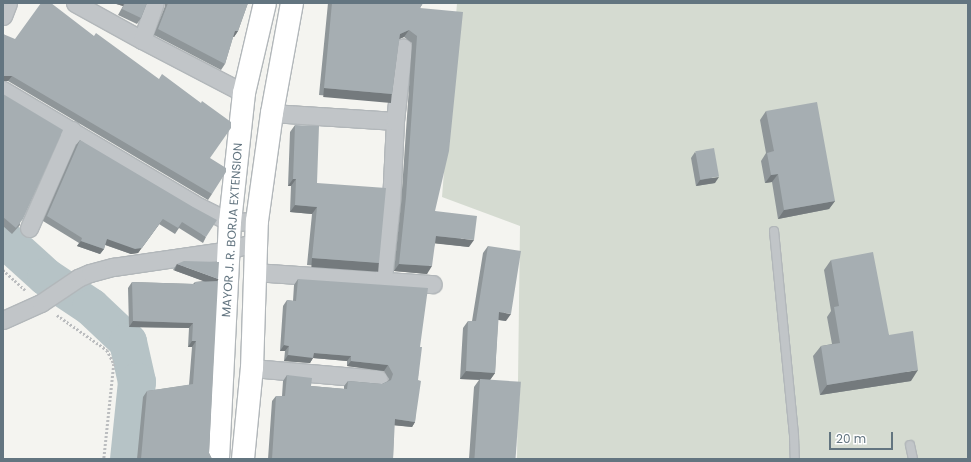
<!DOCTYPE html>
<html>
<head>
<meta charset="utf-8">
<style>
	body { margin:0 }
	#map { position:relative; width:971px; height:462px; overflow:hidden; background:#f4f4f0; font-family:Poppins,sans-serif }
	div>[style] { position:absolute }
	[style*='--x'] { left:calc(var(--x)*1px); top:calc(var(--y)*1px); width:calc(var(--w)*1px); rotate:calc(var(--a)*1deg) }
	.green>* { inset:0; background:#d5dbd1 }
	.river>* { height:38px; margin:-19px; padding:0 19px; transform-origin:19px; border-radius:19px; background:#b6c3c6 }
	.path>* { height:2.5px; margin-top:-1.25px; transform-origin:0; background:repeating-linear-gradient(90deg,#bbbdbf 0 2px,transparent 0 4px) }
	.roads { filter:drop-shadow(1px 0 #b2b7ba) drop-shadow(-1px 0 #b2b7ba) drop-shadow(0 1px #b2b7ba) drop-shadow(0 -1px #b2b7ba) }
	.lane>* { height:8px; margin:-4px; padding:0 4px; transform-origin:4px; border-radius:4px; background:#c1c5c8 }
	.street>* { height:17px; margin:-8.5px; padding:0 8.5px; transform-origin:8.5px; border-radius:8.5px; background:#c1c5c8 }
	.primary>* { height:22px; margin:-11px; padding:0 11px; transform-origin:11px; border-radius:11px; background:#fff }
	.wall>* { inset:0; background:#8f9699 }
	.shaded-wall>* { inset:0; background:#747a7d; transform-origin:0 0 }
	.building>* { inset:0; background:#a6aeb2; transform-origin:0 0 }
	span { translate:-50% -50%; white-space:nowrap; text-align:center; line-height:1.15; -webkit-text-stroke:4px #fff; paint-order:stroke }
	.street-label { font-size:12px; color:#637580 }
	.frame { position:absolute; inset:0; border:4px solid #637580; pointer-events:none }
	.scale { position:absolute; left:829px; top:432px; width:64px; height:18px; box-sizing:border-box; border:2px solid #637580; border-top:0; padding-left:5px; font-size:12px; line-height:14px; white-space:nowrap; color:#637580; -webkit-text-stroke:3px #fff; paint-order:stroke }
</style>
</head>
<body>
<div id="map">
	<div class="green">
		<i style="clip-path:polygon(457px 3px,968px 3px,968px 459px,517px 459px,520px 226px,442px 197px)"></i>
	</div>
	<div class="river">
		<i style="--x:3;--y:238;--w:58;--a:42.2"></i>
		<i style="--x:46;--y:277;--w:54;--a:33.7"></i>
		<i style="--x:91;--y:307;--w:51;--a:43.4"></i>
		<i style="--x:128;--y:342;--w:41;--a:77.3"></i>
		<i style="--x:137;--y:382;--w:77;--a:95.9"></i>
	</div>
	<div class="path">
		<i style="--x:3;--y:270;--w:30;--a:42"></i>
		<i style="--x:57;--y:315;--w:61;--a:35"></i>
		<i style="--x:107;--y:350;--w:16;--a:63"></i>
		<i style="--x:114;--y:364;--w:96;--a:96"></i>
	</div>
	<div class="roads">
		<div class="lane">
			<i style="--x:774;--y:231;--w:206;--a:84.4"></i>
			<i style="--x:794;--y:436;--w:23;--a:88"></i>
			<i style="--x:910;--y:445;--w:14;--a:78"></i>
		</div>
		<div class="street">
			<i style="--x:75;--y:3;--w:77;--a:28.9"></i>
			<i style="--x:142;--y:40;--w:115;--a:27.5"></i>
			<i style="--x:3;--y:16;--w:14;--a:-69"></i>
			<i style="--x:142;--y:40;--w:39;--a:-71"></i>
			<i style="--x:3;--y:90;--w:222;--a:30.8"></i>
			<i style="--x:194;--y:204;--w:40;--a:26.6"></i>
			<i style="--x:230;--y:222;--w:27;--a:-2"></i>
			<i style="--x:272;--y:113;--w:123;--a:3.7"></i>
			<i style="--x:29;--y:228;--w:107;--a:-66.3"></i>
			<i style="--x:255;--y:272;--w:178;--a:3.9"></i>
			<i style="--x:383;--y:279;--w:76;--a:-84"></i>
			<i style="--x:391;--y:203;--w:82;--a:-87.2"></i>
			<i style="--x:395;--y:121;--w:74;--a:-83.8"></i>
			<i style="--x:3;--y:320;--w:42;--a:-24.1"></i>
			<i style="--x:41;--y:303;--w:45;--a:-34"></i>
			<i style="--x:78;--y:278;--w:13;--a:-23"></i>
			<i style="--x:90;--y:273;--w:24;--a:-15"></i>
			<i style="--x:113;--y:267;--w:117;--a:-8.3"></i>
			<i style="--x:229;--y:250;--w:28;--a:-17"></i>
			<i style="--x:252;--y:368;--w:127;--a:5"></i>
		</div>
		<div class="primary">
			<i style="--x:218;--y:459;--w:237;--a:-87.1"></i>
			<i style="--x:230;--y:222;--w:130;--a:-83.8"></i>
			<i style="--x:244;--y:93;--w:92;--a:-76.9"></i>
			<i style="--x:243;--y:459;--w:91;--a:-84.4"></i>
			<i style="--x:252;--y:368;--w:147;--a:-88.1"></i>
			<i style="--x:257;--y:221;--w:109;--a:-82.1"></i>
			<i style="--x:272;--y:113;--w:112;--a:-79.7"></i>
		</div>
	</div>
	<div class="wall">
		<i style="clip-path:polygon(113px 3px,147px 3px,141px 18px,137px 24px,118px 15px,123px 6px)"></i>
		<i style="clip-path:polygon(165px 3px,248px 3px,238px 31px,234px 37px,233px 37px,225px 64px,221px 70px,154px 35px,165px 6px)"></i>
		<i style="clip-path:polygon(328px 3px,423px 3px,420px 8px,435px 211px,469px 247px,435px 243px,427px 274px,394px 271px,401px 204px,412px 43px,404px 37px,399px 39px,392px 94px,387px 101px,319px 95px)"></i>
		<i style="clip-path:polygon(3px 34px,210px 158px,212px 194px,208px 200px,8px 81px,3px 81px)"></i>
		<i style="clip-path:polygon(3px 94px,20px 225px,12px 234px,3px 226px)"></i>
		<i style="clip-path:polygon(766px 111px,835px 201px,829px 209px,778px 219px,772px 182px,765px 183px,761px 161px,766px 153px,760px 120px)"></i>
		<i style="clip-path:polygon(295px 125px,317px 183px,379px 263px,374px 270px,307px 265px,312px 214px,290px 212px,291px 186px,288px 186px,290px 132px)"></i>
		<i style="clip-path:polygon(80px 140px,206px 237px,203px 243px,179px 228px,175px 234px,159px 224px,138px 253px,131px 254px,105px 245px,104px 249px,100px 254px,77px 246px,79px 243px,43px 221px,76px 145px)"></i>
		<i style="clip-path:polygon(695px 152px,715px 183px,696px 186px,691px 158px)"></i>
		<i style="clip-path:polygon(488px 246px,506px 321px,498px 320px,495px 373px,490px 380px,515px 459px,469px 459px,474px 387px,479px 380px,460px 379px,463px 328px,468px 321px,472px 321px,483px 253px)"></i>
		<i style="clip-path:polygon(831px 260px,889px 335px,911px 381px,820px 395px,813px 356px,821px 346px,832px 344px,827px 317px,831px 311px,824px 270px)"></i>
		<i style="clip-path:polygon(177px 264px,218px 279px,217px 281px,209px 453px,212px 459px,137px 459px,143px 397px,147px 391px,189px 385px,192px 347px,188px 347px,189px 328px,129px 327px,128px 288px,132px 282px,193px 284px,195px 282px,204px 281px,173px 270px)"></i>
		<i style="clip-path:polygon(298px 279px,420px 347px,415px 422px,412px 427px,394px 425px,393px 459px,268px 459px,272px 401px,276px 396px,282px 396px,283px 381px,287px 375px,311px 386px,344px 389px,344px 386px,348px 381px,382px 384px,388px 381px,389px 379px,384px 371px,347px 366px,347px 361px,313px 358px,310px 363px,284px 361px,285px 351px,280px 351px,283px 306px,287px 300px,293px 301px,294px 285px)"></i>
	</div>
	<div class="shaded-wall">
		<i style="clip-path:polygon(113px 3px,124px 3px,123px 6px)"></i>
		<i style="clip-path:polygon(409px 30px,404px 37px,395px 41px,400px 34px)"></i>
		<i style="clip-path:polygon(235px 31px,238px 31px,234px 37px,231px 36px)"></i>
		<i style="clip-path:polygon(3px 76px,12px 76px,8px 81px,3px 81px)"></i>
		<i style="left:324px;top:88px;width:68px;height:9px;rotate:5deg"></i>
		<i style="clip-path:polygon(778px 174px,772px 182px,765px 183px,771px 175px)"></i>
		<i style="clip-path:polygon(719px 177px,715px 183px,696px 186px,700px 180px)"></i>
		<i style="clip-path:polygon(293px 179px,296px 179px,291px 186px,288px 186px)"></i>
		<i style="clip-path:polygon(835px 201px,829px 209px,778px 219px,784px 210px)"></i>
		<i style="clip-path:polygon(295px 205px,317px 207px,312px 214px,290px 212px)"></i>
		<i style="clip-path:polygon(163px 219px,138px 253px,131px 254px,103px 244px,107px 239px)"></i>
		<i style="clip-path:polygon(436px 236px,474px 240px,469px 247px,431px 243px)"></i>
		<i style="clip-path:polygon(81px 241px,104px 249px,100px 254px,77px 246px)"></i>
		<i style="left:312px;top:258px;width:67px;height:9px;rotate:4deg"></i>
		<i style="left:177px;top:264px;width:44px;height:7px;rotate:20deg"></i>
		<i style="clip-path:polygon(399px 264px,432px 266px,427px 274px,394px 271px)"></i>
		<i style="clip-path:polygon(499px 312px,511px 314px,506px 321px,493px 319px)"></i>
		<i style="clip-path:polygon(133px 321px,193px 323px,189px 328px,129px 327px)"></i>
		<i style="clip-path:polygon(192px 341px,196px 341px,192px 347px,188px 347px)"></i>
		<i style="clip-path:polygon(284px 345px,289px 346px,285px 351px,280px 351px)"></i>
		<i style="clip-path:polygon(314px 353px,351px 356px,347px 361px,313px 358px,310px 363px,284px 361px,288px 355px)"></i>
		<i style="clip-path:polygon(351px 361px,388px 365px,384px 371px,347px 366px)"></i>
		<i style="clip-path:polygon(918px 370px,911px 381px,820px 395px,827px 385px)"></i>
		<i style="clip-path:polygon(466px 371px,495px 373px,490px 380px,460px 379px)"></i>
		<i style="clip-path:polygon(395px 419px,415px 422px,412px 427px,391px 425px)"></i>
	</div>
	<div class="building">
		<i style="clip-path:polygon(41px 3px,51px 3px,94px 36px,96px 33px,159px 79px,162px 74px,201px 103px,202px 101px,231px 122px,231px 128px,210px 158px,226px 168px,226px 172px,212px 194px,12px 76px,3px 76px,3px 34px,15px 39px)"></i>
		<i style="clip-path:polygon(125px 3px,147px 3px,141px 18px,122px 9px)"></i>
		<i style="clip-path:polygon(168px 3px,248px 3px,238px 31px,235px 31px,225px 64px,158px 29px)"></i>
		<i style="clip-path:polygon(332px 3px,423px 3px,420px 8px,463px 12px,449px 151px,435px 211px,477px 216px,474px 240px,436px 236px,432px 266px,399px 264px,406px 197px,417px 36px,409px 30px,400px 34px,392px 94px,324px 88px)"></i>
		<i style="clip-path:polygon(3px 94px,63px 130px,23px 219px,16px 228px,3px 217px)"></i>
		<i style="clip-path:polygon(817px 102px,835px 201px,784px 210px,778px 174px,771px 175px,767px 153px,774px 151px,766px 111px)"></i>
		<i style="clip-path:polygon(295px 125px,319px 126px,317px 183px,386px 188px,379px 263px,312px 258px,317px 207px,295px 205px,296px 179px,293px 179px)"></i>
		<i style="clip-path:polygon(80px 140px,193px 207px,217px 220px,206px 237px,182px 222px,178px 228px,163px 219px,142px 248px,135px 249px,107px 239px,104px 249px,81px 241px,82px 238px,47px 216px)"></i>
		<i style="left:714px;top:148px;width:29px;height:19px;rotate:80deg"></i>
		<i style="clip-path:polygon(488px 246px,521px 251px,511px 314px,499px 312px,495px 373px,466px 371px,468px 321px,476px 321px)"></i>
		<i style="clip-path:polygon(873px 252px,889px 335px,913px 331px,918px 370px,827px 385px,821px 346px,840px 343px,834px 307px,839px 306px,831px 260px)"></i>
		<i style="clip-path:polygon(184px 261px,219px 262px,218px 279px,177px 264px)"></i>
		<i style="clip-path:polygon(298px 279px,428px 288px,420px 347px,422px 347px,418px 380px,421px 381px,415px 422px,395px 419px,393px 459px,272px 459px,276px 396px,285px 396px,287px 375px,312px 378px,311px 386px,347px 389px,348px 381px,382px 384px,391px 380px,393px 374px,388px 365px,351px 361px,351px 356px,314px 353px,313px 358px,288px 355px,289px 346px,284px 345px,287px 300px,296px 301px)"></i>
		<i style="clip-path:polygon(218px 281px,209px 453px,212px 459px,141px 459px,147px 391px,193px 384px,196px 341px,192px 341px,193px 323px,133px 321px,132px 282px,195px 284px,195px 282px)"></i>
		<i style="left:480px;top:379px;width:41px;height:80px;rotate:4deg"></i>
	</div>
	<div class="street-label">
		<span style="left:232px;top:230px;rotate:-86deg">MAYOR J. R. BORJA EXTENSION</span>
	</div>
	<div class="frame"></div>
	<div class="scale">20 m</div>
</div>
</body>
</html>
